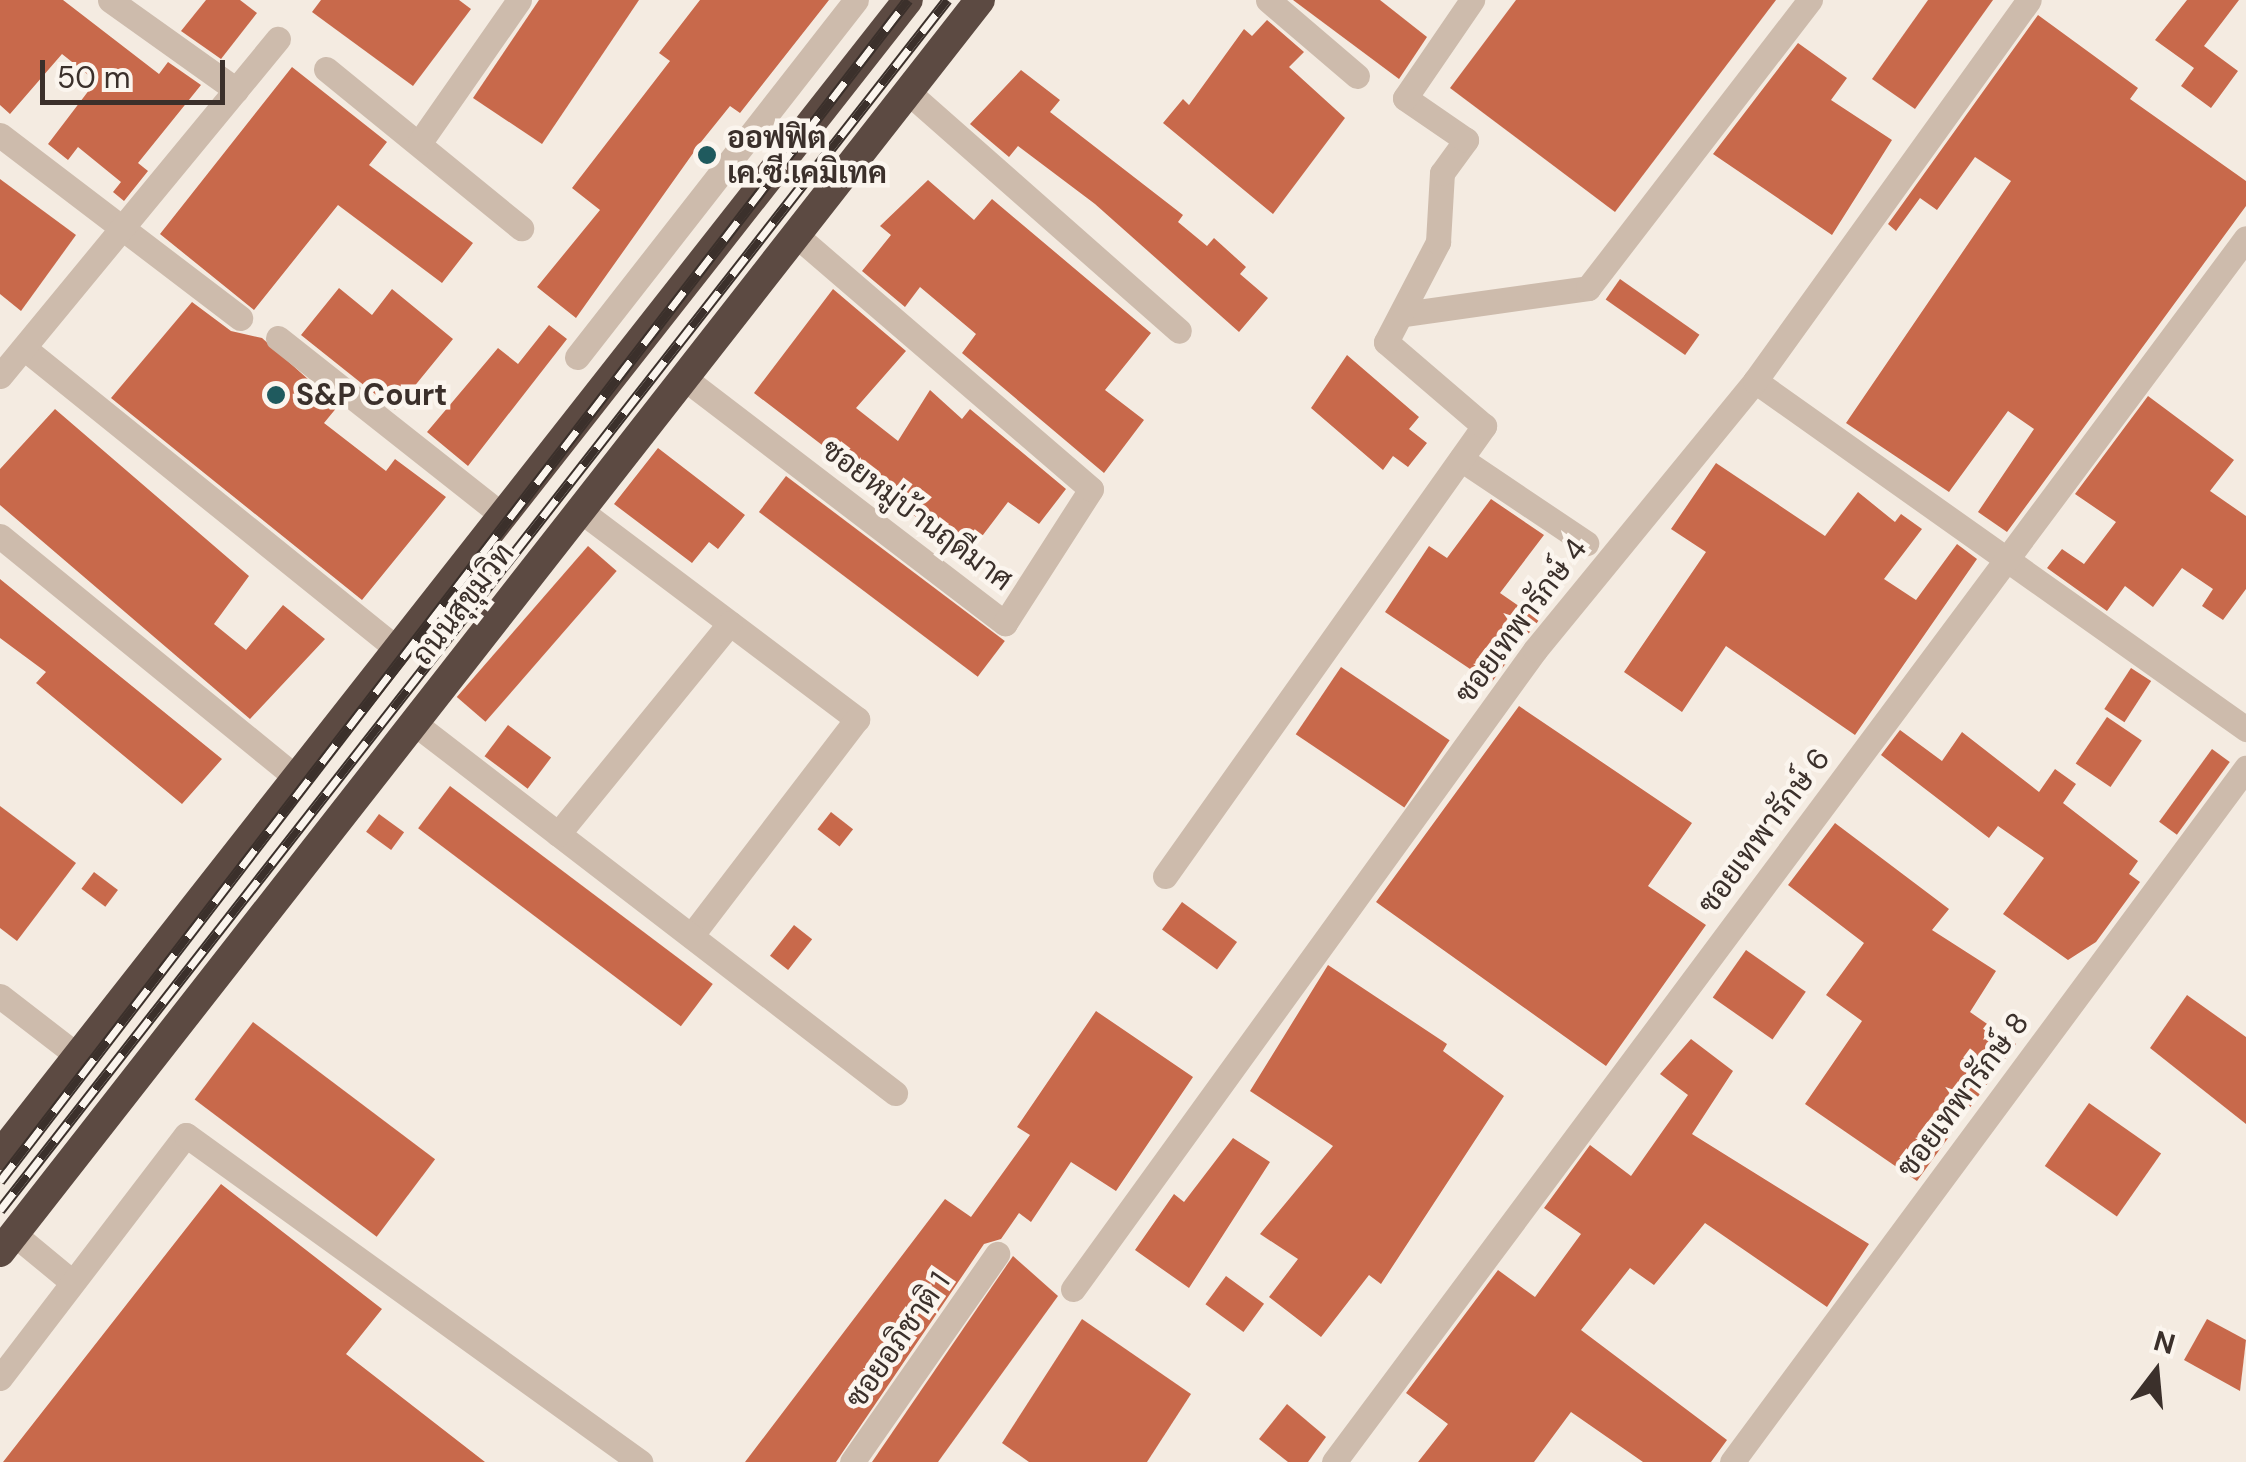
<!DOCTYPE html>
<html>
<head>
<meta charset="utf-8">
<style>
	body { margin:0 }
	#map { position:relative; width:2246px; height:1462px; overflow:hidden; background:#f4ebe1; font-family:"DM Sans",Sarabun,sans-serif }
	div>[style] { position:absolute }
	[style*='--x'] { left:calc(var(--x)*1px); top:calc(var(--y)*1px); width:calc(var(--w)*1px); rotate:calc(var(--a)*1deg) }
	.building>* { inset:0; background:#c8694b; transform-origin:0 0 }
	.minor>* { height:25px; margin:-12.5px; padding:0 12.5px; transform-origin:12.5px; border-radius:12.5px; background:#cdbbac }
	.highway>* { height:30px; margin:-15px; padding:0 15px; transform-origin:15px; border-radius:15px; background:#5c4a42 }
	.rail>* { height:11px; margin-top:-5.5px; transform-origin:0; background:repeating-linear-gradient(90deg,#fbf5ee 0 22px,#3b302b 0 44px); box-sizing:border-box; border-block:2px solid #3b302b }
	.dots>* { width:28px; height:28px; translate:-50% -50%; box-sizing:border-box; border:5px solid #fbf5ee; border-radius:50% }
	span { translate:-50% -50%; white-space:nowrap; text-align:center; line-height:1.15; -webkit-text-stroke:9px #fbf5ee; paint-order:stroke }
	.poi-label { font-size:30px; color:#3b302b; font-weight:700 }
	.left { translate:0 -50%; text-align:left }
	.street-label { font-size:30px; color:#3b302b }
	.north { position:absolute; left:2106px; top:1322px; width:100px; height:100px; -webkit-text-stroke:8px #fbf5ee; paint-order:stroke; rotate:16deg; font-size:28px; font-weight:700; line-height:40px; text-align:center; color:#3b302b }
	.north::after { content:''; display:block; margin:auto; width:35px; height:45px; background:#3b302b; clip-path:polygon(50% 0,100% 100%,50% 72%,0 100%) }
	.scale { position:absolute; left:40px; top:60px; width:185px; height:45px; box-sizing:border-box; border:5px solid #3b302b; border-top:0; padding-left:12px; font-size:30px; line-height:35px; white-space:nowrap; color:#3b302b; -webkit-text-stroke:8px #fbf5ee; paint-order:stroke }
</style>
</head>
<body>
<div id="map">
	<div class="building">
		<i style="clip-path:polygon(0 0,63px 0,159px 74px,168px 62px,201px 85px,138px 163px,148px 171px,124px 201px,113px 192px,121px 182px,78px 147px,68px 160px,48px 144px,96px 81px,62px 54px,10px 114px,0 105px)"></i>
		<i style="clip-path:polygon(206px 0,240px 0,257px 13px,221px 59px,181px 31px)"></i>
		<i style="clip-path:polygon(321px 0,459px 0,471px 9px,413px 86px,312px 12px)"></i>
		<i style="clip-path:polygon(539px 0,639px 0,542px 144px,473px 98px)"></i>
		<i style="clip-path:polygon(700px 0,829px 0,740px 113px,730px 106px,701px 142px,576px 318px,537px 287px,600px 210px,572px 188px,670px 61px,659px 53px)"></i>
		<i style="clip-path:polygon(1293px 0,1380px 0,1427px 37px,1399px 79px)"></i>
		<i style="clip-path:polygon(1516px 0,1776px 0,1615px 212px,1450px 88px)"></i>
		<i style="clip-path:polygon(1928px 0,1993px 0,1915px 109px,1872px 79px)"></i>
		<i style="clip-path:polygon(2187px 0,2239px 0,2204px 46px,2238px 71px,2211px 108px,2181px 86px,2194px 68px,2155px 40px)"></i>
		<i style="clip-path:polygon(2038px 15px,2138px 88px,2130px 99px,2246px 181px,2246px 206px,2007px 532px,1978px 512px,2034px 429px,2008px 411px,1949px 492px,1846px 423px,2011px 181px,1975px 157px,1937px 210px,1920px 198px,1896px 231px,1888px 224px)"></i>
		<i style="clip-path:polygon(1267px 20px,1304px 52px,1289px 67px,1345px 118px,1273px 214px,1163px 123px,1183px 99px,1189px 105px,1244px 29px,1252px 36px)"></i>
		<i style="clip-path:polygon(1798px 43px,1847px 78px,1831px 100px,1892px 140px,1832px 235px,1713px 154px)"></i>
		<i style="clip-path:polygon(292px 67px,387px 142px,369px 165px,473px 243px,442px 283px,338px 205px,254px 310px,160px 234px)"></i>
		<i style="clip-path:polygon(1021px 70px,1060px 100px,1050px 112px,1183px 215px,1178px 222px,1207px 246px,1214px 238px,1246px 267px,1240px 274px,1268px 298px,1239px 332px,1095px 204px,1018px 146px,1009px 157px,970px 124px)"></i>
		<i style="clip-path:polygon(0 179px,76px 235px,21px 311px,0 294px)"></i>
		<i style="clip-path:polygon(928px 180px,974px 220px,992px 199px,1151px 333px,1105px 390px,1144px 420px,1104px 473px,962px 353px,976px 334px,920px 287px,905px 307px,862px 271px,891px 235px,880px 226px)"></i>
		<i style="left:1620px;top:279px;width:97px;height:25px;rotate:35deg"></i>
		<i style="clip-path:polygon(339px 288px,372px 315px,392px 289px,453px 339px,395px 410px,301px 335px)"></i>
		<i style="clip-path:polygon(833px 289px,906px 351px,856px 408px,898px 441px,930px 390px,962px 419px,970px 409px,1066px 489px,1039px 524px,1008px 502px,967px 556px,754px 393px)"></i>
		<i style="clip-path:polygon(192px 302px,231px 331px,262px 338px,338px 406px,324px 423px,386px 471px,395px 459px,446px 497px,362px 600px,111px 398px)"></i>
		<i style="clip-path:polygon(549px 325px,567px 339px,468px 466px,427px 432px,498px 348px,518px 364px)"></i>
		<i style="clip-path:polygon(1347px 355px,1419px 417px,1409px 429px,1427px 443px,1408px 467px,1393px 456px,1383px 470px,1311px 408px)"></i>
		<i style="clip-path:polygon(2148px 396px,2234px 460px,2210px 491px,2246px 516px,2246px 589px,2223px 620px,2202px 606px,2213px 589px,2182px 568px,2153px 607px,2125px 586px,2107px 611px,2047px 568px,2062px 549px,2084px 564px,2116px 522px,2075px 494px)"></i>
		<i style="clip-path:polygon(55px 409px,249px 576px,214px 624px,246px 650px,283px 605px,325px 639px,250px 719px,0 505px,0 469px)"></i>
		<i style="clip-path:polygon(658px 448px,745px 515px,718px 549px,709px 542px,692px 563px,614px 504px)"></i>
		<i style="clip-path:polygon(1716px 463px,1825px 536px,1858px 492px,1895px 522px,1901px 514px,1922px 529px,1884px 579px,1916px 600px,1957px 544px,1977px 559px,1855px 735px,1726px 646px,1682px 712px,1624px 672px,1706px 552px,1671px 529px)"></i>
		<i style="left:786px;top:476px;width:274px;height:45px;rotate:37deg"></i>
		<i style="clip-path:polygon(1491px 499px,1544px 535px,1500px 593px,1539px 620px,1491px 683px,1385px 612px,1429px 546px,1447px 558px)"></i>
		<i style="left:588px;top:546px;width:38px;height:200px;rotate:41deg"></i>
		<i style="clip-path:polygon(0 579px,222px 759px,182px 804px,36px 683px,46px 672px,0 638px)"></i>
		<i style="left:1341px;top:667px;width:131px;height:81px;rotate:34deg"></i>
		<i style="left:2131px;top:668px;width:24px;height:49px;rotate:33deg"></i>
		<i style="clip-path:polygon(1519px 706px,1692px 823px,1648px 886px,1706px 925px,1606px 1066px,1376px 902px)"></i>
		<i style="left:2107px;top:717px;width:42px;height:56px;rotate:34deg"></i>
		<i style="left:508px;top:725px;width:54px;height:39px;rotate:37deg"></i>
		<i style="clip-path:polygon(1900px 730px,1942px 761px,1962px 732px,2039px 792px,2055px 769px,2076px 784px,2063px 803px,2138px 861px,2129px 874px,2140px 882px,2096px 942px,2068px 960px,2003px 914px,2044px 858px,1998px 826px,1989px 838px,1881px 755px)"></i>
		<i style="left:2212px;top:749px;width:22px;height:90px;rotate:36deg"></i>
		<i style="left:450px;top:786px;width:329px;height:53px;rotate:37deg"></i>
		<i style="clip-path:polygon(0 806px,76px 863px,17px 941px,0 928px)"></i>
		<i style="left:831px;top:812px;width:28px;height:22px;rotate:38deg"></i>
		<i style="left:379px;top:814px;width:31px;height:22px;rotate:36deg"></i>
		<i style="clip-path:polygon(1835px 823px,1949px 909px,1932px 930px,1996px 971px,1970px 1012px,2016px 1044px,1917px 1181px,1805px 1104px,1862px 1021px,1826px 995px,1864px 943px,1788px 885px)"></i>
		<i style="left:94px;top:872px;width:30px;height:21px;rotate:37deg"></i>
		<i style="left:1182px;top:902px;width:68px;height:34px;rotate:36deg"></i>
		<i style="left:794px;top:925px;width:23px;height:39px;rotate:38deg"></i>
		<i style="left:1746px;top:950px;width:73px;height:58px;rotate:35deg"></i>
		<i style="clip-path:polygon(1328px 965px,1447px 1044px,1443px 1051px,1504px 1096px,1381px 1284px,1369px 1275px,1321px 1337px,1269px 1297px,1298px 1259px,1260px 1234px,1333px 1146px,1250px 1091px)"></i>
		<i style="clip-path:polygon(2187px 995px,2246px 1037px,2246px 1124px,2150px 1048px)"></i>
		<i style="clip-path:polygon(1096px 1011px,1193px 1077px,1116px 1191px,1071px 1162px,1031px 1222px,1019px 1213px,1001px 1239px,984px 1244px,836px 1462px,745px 1462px,945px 1199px,971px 1217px,1030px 1135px,1017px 1127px)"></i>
		<i style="left:253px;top:1022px;width:228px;height:97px;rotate:37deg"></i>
		<i style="clip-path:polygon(1691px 1039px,1733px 1071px,1692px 1134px,1869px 1244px,1827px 1307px,1705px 1223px,1654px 1285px,1630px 1268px,1581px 1330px,1727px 1440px,1711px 1462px,1643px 1462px,1571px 1412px,1534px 1462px,1418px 1462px,1448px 1424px,1406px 1393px,1498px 1270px,1535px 1297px,1581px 1234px,1544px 1208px,1590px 1145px,1631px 1176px,1688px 1095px,1660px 1074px)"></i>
		<i style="left:2089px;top:1103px;width:88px;height:77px;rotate:35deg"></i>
		<i style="clip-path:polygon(1233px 1138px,1270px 1162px,1189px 1288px,1135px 1250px,1174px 1194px,1184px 1202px)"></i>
		<i style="clip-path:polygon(221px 1184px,382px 1309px,346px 1354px,485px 1462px,3px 1462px)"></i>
		<i style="clip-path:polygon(1013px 1256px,1058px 1296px,938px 1462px,872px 1462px)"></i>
		<i style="left:1226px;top:1276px;width:47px;height:35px;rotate:36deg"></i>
		<i style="clip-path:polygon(1082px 1319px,1191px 1394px,1147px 1462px,1029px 1462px,1002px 1443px)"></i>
		<i style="clip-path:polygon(2207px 1319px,2246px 1340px,2240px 1391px,2184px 1360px)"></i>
		<i style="clip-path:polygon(1287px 1404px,1326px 1437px,1308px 1462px,1288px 1462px,1259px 1439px)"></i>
	</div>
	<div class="minor">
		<i style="--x:110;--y:0;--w:155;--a:35.5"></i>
		<i style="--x:1268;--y:0;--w:117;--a:40.5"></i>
		<i style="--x:326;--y:69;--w:252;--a:39.2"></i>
		<i style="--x:908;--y:92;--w:361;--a:41.4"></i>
		<i style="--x:0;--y:135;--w:302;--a:37.3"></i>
		<i style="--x:420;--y:142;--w:173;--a:-55.1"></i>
		<i style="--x:1404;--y:314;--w:186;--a:-8"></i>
		<i style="--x:1588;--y:288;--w:364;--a:-52.4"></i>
		<i style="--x:278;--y:338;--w:287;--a:38.3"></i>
		<i style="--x:24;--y:348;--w:481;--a:38.9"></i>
		<i style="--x:577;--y:357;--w:453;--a:-52"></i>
		<i style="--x:0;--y:376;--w:437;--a:-50.5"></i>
		<i style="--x:684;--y:378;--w:404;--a:37.4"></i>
		<i style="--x:1005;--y:623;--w:159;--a:-57.3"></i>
		<i style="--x:1091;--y:489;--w:389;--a:-139.3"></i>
		<i style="--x:1755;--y:381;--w:602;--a:35.33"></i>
		<i style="--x:1461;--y:459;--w:151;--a:33.9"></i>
		<i style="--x:581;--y:511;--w:346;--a:37"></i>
		<i style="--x:857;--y:719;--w:273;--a:127.4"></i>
		<i style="--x:0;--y:536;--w:385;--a:39.2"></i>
		<i style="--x:414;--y:723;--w:607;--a:37.57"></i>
		<i style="--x:558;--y:834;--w:272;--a:-50.8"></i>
		<i style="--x:1165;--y:876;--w:552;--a:-54.67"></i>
		<i style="--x:1484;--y:426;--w:129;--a:-139.4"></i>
		<i style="--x:1386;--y:342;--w:113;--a:-62.5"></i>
		<i style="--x:1438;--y:242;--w:69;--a:-86.7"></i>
		<i style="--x:1442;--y:173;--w:41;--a:-54"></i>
		<i style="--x:1466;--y:140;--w:74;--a:-145.5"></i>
		<i style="--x:1405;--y:98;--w:119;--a:-55.6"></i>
		<i style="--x:0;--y:996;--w:98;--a:37.6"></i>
		<i style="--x:14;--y:1234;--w:74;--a:39.5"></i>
		<i style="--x:1073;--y:1289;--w:789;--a:-54.13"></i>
		<i style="--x:1535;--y:650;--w:348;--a:-50.7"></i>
		<i style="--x:1755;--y:381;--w:469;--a:-54.3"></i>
		<i style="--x:0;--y:1378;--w:306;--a:-52.6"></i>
		<i style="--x:186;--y:1135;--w:560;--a:35.76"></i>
		<i style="--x:852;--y:1462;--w:254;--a:-55.1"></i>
		<i style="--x:1334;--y:1462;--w:1526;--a:-53.31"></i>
		<i style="--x:1732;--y:1462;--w:864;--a:-53.48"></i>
	</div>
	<div class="highway">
		<i style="--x:0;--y:1155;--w:1469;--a:-51.83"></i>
		<i style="--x:0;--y:1252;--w:1590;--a:-51.95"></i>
	</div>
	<div class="rail">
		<i style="--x:0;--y:1181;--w:1490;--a:-52.45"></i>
		<i style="--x:0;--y:1210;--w:1537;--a:-51.95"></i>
	</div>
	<div class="dots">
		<i style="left:707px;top:155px;background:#1f5a5e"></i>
		<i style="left:276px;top:395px;background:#1f5a5e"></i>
	</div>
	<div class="poi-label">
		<span class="left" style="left:727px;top:155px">ออฟฟิต<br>เค.ซี.เคมิเทค</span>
		<span class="left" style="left:296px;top:395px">S&amp;P Court</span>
	</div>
	<div class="street-label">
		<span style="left:917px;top:515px;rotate:37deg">ซอยหมู่บ้านฤดีมาศ</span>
		<span style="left:463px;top:604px;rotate:-52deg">ถนนสุขุมวิท</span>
		<span style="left:1521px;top:621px;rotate:-53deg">ซอยเทพารักษ์ 4</span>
		<span style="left:1764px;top:831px;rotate:-53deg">ซอยเทพารักษ์ 6</span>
		<span style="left:1963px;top:1095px;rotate:-53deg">ซอยเทพารักษ์ 8</span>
		<span style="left:898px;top:1340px;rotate:-55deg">ซอยอภิชาติ 1</span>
	</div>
	<div class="north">N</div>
	<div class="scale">50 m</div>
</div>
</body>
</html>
